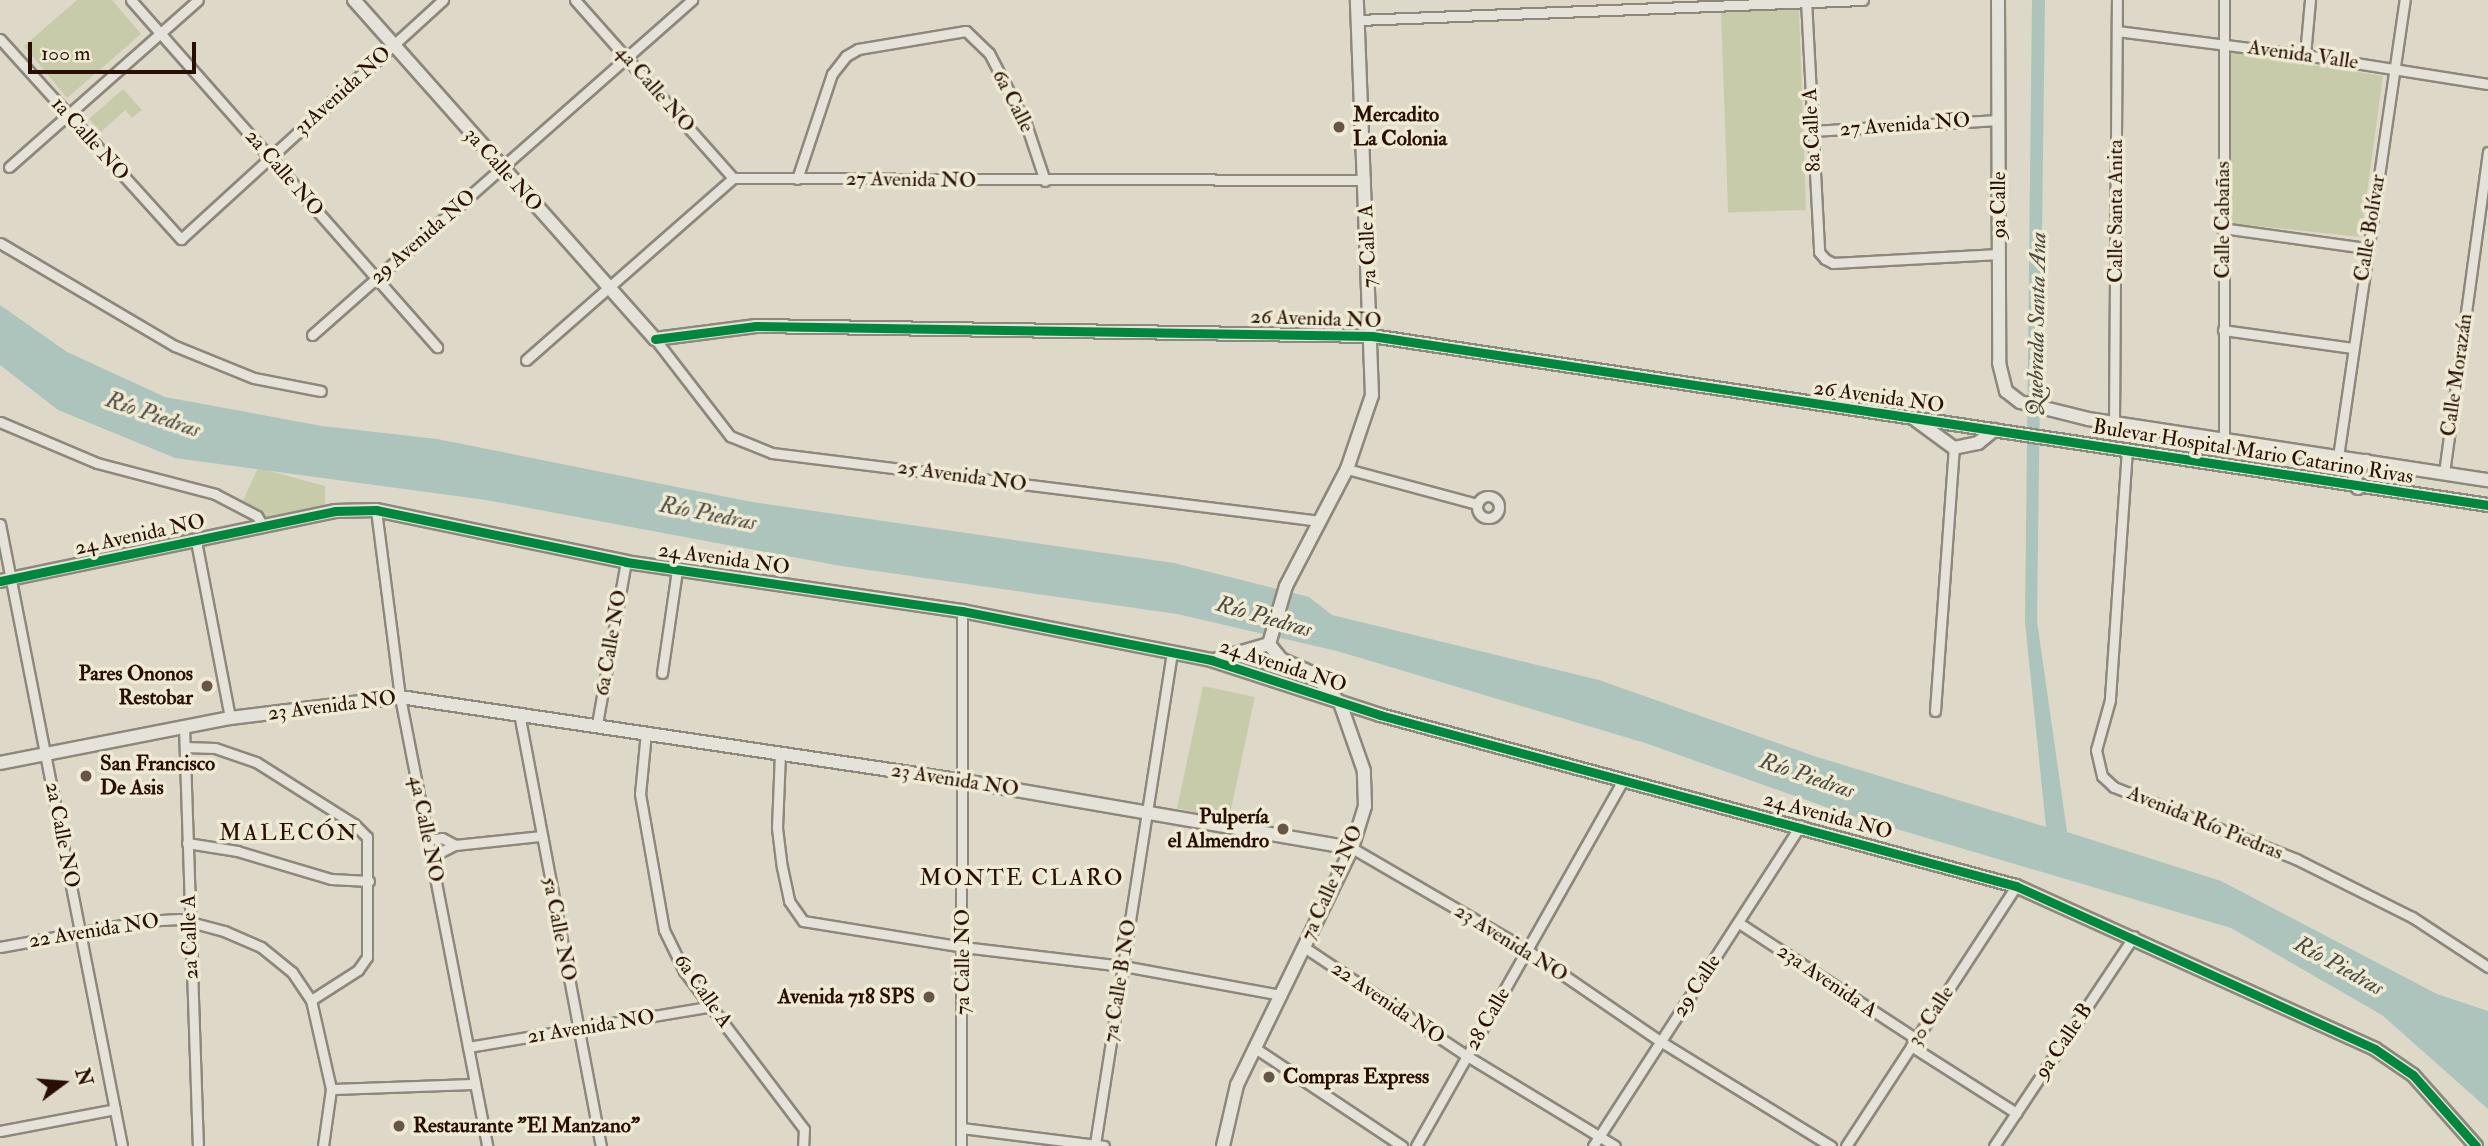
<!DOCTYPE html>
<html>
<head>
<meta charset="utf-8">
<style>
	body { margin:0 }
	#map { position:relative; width:2488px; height:1146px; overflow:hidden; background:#ddd8c7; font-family:"IM FELL Double Pica",serif }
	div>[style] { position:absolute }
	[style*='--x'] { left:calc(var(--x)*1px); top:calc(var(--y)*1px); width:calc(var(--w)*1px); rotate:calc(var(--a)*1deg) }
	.green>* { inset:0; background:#c8cba9; transform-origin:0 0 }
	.water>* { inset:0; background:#adc4bc }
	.roads { filter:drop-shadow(2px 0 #8d877c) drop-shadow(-2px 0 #8d877c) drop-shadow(0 2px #8d877c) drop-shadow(0 -2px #8d877c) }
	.street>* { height:9px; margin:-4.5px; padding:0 4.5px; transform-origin:4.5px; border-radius:4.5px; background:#e5e2da }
	.street>.ring { margin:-4.5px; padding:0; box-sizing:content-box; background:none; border:9px solid #e5e2da; border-radius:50% }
	.secondary>* { height:12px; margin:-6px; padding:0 6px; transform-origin:6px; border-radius:6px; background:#e5e2da }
	.cycleway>* { height:9px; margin:-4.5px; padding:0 4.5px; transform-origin:4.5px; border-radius:4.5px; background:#00873e }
	.dots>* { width:19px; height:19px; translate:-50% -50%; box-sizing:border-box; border:4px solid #efead4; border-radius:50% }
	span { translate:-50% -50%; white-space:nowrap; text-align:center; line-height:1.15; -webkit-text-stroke:7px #efead4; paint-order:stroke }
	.street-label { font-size:21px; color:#280e03 }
	.poi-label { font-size:21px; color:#280e03; font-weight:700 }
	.left { translate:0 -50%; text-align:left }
	.right { translate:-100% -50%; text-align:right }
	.water-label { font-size:23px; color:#4f4b42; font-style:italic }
	.neighbourhood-label { font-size:23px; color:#280e03; letter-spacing:2px }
	.north { position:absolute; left:28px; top:1048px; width:70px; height:70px; -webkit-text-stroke:5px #efead4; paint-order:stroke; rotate:74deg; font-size:19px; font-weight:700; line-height:28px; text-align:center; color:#280e03 }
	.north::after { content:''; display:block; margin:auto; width:24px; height:32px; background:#280e03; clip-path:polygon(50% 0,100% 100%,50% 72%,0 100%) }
	.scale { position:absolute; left:28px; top:42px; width:168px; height:32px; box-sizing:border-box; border:4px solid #280e03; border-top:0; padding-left:9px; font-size:21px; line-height:24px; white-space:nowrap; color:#280e03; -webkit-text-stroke:5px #efead4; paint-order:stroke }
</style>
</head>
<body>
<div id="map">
	<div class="green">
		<i style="clip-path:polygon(77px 0,112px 0,141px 34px,67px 98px,24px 46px)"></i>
		<i style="left:1799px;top:9px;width:201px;height:78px;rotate:88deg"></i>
		<i style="clip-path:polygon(2229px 52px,2383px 76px,2361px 237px,2229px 223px)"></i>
		<i style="clip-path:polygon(123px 89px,142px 110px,132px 118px,125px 110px,101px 132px,89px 119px)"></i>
		<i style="clip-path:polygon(258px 468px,325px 486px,325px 507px,263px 519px,241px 505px)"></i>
		<i style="left:1203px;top:686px;width:53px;height:125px;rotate:12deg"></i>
	</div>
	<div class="water">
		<i style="clip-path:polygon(2032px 0,2045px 0,2037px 621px,2067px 832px,2221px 881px,2437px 994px,2488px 1011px,2488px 1109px,2382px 1015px,2231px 928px,1846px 814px,1645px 743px,1337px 651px,1177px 614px,841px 566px,486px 500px,175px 458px,58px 410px,0 365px,0 305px,67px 352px,165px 397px,322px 426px,437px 439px,752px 502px,1174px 563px,1309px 597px,1332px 615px,1599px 680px,1814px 756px,2046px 827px,2025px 622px)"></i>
	</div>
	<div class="roads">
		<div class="street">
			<i style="--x:131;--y:0;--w:463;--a:48.6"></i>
			<i style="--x:575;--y:0;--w:238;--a:48.4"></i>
			<i style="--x:1806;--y:0;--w:252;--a:87"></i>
			<i style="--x:1819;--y:252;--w:9;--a:49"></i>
			<i style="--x:1825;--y:259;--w:9;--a:27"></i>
			<i style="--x:1833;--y:263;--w:166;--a:-3.1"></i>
			<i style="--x:1358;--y:20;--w:505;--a:-2.27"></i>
			<i style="--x:2117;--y:31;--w:190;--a:7.3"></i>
			<i style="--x:2305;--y:55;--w:185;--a:9"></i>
			<i style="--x:0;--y:39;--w:270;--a:47.9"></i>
			<i style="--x:181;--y:239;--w:355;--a:-42.4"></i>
			<i style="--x:2305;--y:55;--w:55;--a:-84.8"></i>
			<i style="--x:1812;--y:131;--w:186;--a:-3.4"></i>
			<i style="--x:9;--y:167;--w:252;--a:-41.5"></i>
			<i style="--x:797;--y:179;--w:111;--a:-71.6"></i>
			<i style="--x:832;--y:74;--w:23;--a:-52"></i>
			<i style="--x:846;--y:56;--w:14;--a:-30"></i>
			<i style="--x:858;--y:49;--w:109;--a:-9.5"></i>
			<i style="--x:966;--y:31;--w:32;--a:44"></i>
			<i style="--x:989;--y:53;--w:80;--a:62.5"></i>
			<i style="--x:1026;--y:124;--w:60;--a:71.6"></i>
			<i style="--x:2222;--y:228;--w:146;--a:7.9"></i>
			<i style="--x:0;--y:243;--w:203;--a:30.5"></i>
			<i style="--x:175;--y:346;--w:85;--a:22.1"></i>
			<i style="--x:254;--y:378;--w:68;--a:11"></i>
			<i style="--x:2223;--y:330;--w:130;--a:7.9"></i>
			<i style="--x:312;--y:335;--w:507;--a:-41.4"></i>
			<i style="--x:655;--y:339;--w:123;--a:52.3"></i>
			<i style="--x:730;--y:436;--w:45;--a:22"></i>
			<i style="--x:772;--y:453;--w:552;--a:7.07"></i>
			<i style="--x:526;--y:360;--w:276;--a:-41.3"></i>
			<i style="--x:733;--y:178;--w:632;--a:0.18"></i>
			<i style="--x:0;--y:422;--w:105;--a:22.9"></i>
			<i style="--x:97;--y:463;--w:122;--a:14.7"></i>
			<i style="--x:215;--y:494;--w:47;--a:27.6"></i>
			<i style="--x:257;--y:516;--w:12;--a:59"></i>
			<i style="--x:2114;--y:422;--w:422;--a:-89.6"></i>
			<i style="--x:2224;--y:439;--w:439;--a:-90"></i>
			<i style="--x:2127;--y:449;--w:252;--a:93.9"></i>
			<i style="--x:2110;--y:700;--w:52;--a:105.6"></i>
			<i style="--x:2096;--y:750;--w:27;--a:77"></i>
			<i style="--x:2102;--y:776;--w:16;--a:43"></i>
			<i style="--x:2114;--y:787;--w:196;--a:21.6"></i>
			<i style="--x:2296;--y:859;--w:130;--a:26.6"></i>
			<i style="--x:2412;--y:917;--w:91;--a:33.3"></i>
			<i style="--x:2338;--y:457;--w:462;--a:-81.7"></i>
			<i style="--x:1347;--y:469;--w:135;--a:15.1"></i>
			<i style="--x:2444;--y:473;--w:324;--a:-82.2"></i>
			<i class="ring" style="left:1477px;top:496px;width:13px;height:13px"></i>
			<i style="--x:376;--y:510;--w:189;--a:82.7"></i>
			<i style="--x:400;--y:697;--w:457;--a:79"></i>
			<i style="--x:0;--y:524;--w:634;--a:78.9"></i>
			<i style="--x:196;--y:541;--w:180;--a:79.1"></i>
			<i style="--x:662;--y:673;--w:104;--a:-81.7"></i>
			<i style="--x:1935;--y:711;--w:264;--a:-85.9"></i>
			<i style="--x:519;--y:713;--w:441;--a:79.3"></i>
			<i style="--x:597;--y:724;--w:165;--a:-79.9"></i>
			<i style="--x:184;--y:727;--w:419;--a:88.1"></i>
			<i style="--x:646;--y:732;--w:62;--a:95.5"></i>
			<i style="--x:640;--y:794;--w:138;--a:80"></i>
			<i style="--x:664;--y:930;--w:46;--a:64"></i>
			<i style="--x:684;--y:971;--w:198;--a:52.8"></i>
			<i style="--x:804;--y:1129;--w:17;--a:93"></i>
			<i style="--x:185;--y:747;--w:30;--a:2"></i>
			<i style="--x:215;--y:748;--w:43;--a:18.9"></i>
			<i style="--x:256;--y:762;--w:116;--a:32.3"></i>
			<i style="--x:354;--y:824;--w:18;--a:45"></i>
			<i style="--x:367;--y:837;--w:120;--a:90"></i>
			<i style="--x:367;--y:957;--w:16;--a:125"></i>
			<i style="--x:358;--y:970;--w:56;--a:147.4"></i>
			<i style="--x:780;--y:753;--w:75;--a:92.3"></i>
			<i style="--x:777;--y:828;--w:39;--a:83"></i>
			<i style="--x:782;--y:867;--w:35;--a:78"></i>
			<i style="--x:789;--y:901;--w:24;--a:55"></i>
			<i style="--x:803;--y:921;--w:162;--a:9.2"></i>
			<i style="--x:963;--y:947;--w:161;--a:6.8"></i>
			<i style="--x:1123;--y:966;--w:161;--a:10.4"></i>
			<i style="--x:428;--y:840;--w:14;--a:-8"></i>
			<i style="--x:442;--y:838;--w:15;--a:28"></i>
			<i style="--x:455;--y:845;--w:85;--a:-6"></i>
			<i style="--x:187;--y:843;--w:51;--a:9.1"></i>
			<i style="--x:237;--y:851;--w:98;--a:16.6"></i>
			<i style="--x:331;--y:879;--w:38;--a:3"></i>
			<i style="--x:1352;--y:848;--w:203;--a:30.2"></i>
			<i style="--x:1527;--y:950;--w:161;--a:34.4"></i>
			<i style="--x:1660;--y:1041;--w:201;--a:31.6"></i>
			<i style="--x:431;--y:857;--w:27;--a:-27"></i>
			<i style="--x:1739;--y:923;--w:212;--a:33.2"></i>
			<i style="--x:0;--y:947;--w:145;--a:-10.3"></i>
			<i style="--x:143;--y:921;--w:36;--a:-3"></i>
			<i style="--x:179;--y:919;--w:47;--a:14.9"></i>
			<i style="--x:224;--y:931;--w:40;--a:23.4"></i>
			<i style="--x:261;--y:947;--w:40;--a:39"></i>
			<i style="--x:292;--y:972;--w:34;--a:56"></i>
			<i style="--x:311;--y:1000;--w:91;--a:77.3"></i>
			<i style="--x:331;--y:1089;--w:58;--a:98"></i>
			<i style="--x:1304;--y:947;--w:196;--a:33.8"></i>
			<i style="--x:1467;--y:1056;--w:173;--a:31.3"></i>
			<i style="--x:1911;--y:1046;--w:125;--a:32.5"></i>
			<i style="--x:468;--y:1047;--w:248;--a:-9.5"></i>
			<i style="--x:1255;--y:1048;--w:177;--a:33.7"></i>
			<i style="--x:331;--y:1089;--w:144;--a:-2"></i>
			<i style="--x:962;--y:1128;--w:143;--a:7.2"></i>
			<i style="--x:0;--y:1131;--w:117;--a:-10.8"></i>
			<i style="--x:1095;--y:1144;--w:497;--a:-81.1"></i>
			<i style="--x:961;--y:1146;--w:535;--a:-89.89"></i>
			<i style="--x:1416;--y:1146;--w:418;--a:-60.5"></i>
			<i style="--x:1593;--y:1146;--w:382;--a:-57.1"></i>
			<i style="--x:1846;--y:1146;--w:311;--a:-56.8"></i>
			<i style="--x:1994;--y:1146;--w:252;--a:-56.3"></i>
		</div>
		<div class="secondary">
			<i style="--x:354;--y:0;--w:453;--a:48.4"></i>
			<i style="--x:655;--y:339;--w:102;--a:-7.3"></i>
			<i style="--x:756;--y:326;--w:616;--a:0.93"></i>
			<i style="--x:1372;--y:336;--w:1129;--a:8.61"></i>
			<i style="--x:1998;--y:0;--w:363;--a:89.8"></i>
			<i style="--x:1999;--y:363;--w:29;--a:76"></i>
			<i style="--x:2006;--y:391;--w:18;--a:38"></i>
			<i style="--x:2020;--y:402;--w:70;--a:14"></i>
			<i style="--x:2088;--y:419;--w:405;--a:8.7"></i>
			<i style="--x:1917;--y:421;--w:46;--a:36.1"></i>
			<i style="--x:1954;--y:448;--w:25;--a:-12"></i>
			<i style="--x:1978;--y:443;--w:21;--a:-39"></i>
			<i style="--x:2358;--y:488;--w:15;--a:-106"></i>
			<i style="--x:2354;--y:474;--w:18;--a:-47"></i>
			<i style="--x:0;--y:581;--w:342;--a:-11.8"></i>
			<i style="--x:335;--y:511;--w:41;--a:-1.4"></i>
			<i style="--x:376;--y:510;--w:255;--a:11.7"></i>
			<i style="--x:626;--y:562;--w:340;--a:8.3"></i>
			<i style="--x:962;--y:611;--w:254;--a:11.1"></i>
			<i style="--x:1211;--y:660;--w:178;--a:18"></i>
			<i style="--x:1380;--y:715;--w:659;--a:15.05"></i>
			<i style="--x:2016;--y:886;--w:394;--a:24.4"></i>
			<i style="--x:2375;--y:1049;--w:46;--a:34.4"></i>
			<i style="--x:2413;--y:1075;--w:95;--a:48.4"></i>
			<i style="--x:1217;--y:659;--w:54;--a:-16.1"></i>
			<i style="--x:1269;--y:644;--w:60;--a:-73.7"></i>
			<i style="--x:1286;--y:586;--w:132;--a:-62.5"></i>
			<i style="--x:1347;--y:469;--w:78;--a:-71.3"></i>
			<i style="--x:1372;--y:395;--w:395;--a:-92.2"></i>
			<i style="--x:0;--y:763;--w:234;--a:-11.1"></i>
			<i style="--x:230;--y:718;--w:171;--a:-7"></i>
			<i style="--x:400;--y:697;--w:570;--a:8.47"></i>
			<i style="--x:964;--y:781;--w:394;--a:9.8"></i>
			<i style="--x:1223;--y:1146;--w:63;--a:-77.1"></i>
			<i style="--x:1237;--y:1085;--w:263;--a:-64.1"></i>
			<i style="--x:1352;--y:848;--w:44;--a:-72.8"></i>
			<i style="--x:1365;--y:806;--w:35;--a:-92"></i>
			<i style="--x:1364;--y:771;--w:72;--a:-109.4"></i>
			<i style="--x:1340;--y:703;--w:41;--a:-133"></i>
			<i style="--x:1312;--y:673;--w:34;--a:-156"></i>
			<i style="--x:1281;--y:659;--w:19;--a:-129"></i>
		</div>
	</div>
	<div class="cycleway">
		<i style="--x:655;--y:339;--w:102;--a:-7.3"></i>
		<i style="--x:756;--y:326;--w:616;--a:0.93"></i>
		<i style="--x:1372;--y:336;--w:1129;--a:8.61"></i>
		<i style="--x:0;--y:581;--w:342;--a:-11.8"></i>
		<i style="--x:335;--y:511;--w:41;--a:-1.4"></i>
		<i style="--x:376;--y:510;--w:255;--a:11.7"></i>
		<i style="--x:626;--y:562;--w:340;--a:8.3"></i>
		<i style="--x:962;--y:611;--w:254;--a:11.1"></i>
		<i style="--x:1211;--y:660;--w:178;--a:18"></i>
		<i style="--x:1380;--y:715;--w:659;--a:15.05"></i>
		<i style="--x:2016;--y:886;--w:394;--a:24.4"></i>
		<i style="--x:2375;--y:1049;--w:46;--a:34.4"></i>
		<i style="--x:2413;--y:1075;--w:95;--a:48.4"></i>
	</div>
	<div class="dots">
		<i style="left:1339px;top:127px;background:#675548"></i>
		<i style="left:207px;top:686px;background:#675548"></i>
		<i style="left:86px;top:776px;background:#675548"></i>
		<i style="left:1283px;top:829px;background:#675548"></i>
		<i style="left:929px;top:997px;background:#675548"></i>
		<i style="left:1269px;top:1077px;background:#675548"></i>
		<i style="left:399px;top:1126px;background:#675548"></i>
	</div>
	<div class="street-label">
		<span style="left:2303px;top:55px;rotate:8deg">Avenida Valle</span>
		<span style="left:655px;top:89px;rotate:49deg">4a Calle NO</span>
		<span style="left:343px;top:91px;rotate:-42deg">31Avenida NO</span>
		<span style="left:1013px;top:101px;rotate:63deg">6a Calle</span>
		<span style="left:1905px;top:125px;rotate:-4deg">27 Avenida NO</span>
		<span style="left:1812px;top:130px;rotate:-93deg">8a Calle A</span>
		<span style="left:90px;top:139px;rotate:48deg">1a Calle NO</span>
		<span style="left:503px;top:170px;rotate:48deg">3a Calle NO</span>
		<span style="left:284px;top:173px;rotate:49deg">2a Calle NO</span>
		<span style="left:911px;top:180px;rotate:1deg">27 Avenida NO</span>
		<span style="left:1999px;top:205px;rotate:-90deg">9a Calle</span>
		<span style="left:2116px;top:211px;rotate:-90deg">Calle Santa Anita</span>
		<span style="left:2223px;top:220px;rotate:-90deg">Calle Cabañas</span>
		<span style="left:2370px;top:228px;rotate:-81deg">Calle Bolívar</span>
		<span style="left:423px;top:237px;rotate:-41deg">29 Avenida NO</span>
		<span style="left:1368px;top:246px;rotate:-93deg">7a Calle A</span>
		<span style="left:1316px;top:319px;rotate:2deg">26 Avenida NO</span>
		<span style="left:2457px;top:375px;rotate:-82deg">Calle Morazán</span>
		<span style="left:1879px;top:397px;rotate:8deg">26 Avenida NO</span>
		<span style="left:2253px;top:452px;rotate:9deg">Bulevar Hospital Mario Catarino Rivas</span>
		<span style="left:962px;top:476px;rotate:8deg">25 Avenida NO</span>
		<span style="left:140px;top:535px;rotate:-12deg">24 Avenida NO</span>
		<span style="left:724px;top:559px;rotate:8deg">24 Avenida NO</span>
		<span style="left:611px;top:643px;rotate:-80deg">6a Calle NO</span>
		<span style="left:1283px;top:666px;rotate:18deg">24 Avenida NO</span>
		<span style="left:332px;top:706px;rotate:-7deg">23 Avenida NO</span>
		<span style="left:955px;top:780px;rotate:9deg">23 Avenida NO</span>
		<span style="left:1828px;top:816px;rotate:15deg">24 Avenida NO</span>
		<span style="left:2205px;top:823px;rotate:22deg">Avenida Río Piedras</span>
		<span style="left:426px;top:829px;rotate:79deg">4a Calle NO</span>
		<span style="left:62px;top:835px;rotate:79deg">2a Calle NO</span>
		<span style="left:1332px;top:883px;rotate:-66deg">7a Calle A NO</span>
		<span style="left:559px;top:929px;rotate:79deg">5a Calle NO</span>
		<span style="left:94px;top:931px;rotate:-9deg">22 Avenida NO</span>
		<span style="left:190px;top:937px;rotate:-92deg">2a Calle A</span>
		<span style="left:1511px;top:943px;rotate:32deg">23 Avenida NO</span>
		<span style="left:963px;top:962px;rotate:-90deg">7a Calle NO</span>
		<span style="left:1120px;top:981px;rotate:-81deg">7a Calle B NO</span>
		<span style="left:1827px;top:981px;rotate:34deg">23a Avenida A</span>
		<span style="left:1697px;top:986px;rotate:-57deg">29 Calle</span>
		<span style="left:703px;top:991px;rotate:55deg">6a Calle A</span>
		<span style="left:1388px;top:1003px;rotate:34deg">22 Avenida NO</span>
		<span style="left:1931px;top:1016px;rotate:-57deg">30 Calle</span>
		<span style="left:1488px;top:1019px;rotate:-60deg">28 Calle</span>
		<span style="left:591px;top:1027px;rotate:-9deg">21 Avenida NO</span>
		<span style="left:2064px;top:1041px;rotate:-56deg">9a Calle B</span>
	</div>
	<div class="poi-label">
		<span class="left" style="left:1353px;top:127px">Mercadito<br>La Colonia</span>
		<span class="right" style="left:193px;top:686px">Pares Ononos<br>Restobar</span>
		<span class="left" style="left:100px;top:776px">San Francisco<br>De Asis</span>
		<span class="right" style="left:1269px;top:829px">Pulpería<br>el Almendro</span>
		<span class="right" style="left:915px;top:997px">Avenida 718 SPS</span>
		<span class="left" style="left:1283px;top:1077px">Compras Express</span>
		<span class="left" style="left:413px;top:1126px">Restaurante "El Manzano"</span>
	</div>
	<div class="water-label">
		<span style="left:2037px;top:324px;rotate:-89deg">Quebrada Santa Ana</span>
		<span style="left:153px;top:415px;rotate:19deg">Río Piedras</span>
		<span style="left:708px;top:514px;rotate:11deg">Río Piedras</span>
		<span style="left:1264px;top:617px;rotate:16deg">Río Piedras</span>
		<span style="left:1807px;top:776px;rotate:19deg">Río Piedras</span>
		<span style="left:2339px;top:966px;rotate:29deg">Río Piedras</span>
	</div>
	<div class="neighbourhood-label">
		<span style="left:289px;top:833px">MALECÓN</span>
		<span style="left:1022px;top:878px">MONTE CLARO</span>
	</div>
	<div class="north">N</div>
	<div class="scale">100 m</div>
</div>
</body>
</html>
